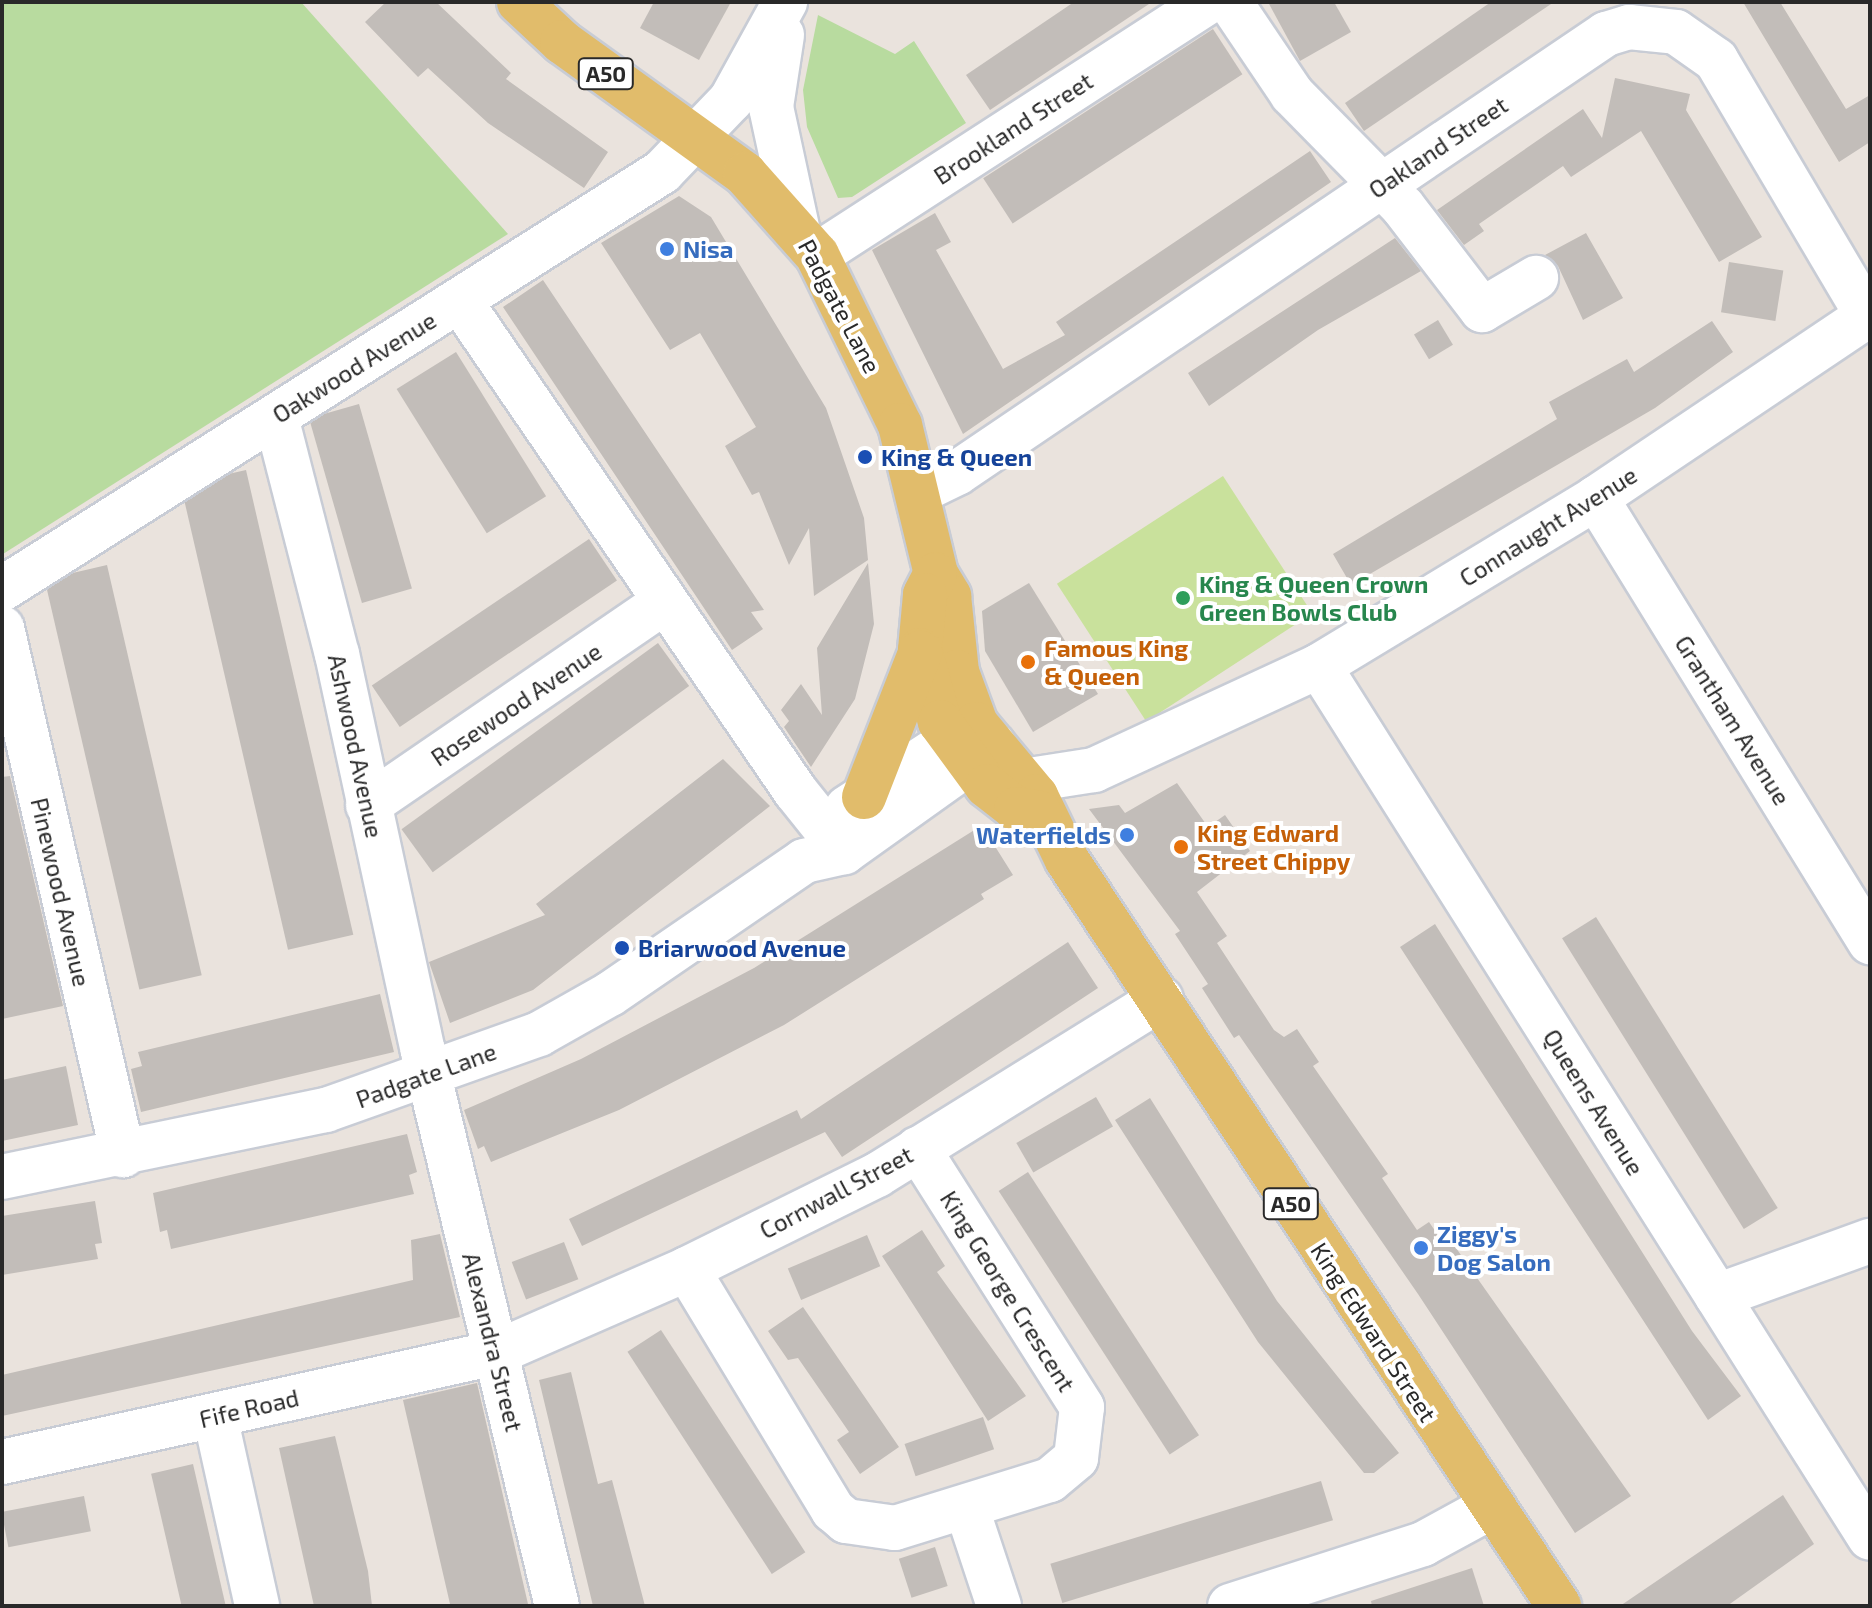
<!DOCTYPE html>
<html>
<head>
<meta charset="utf-8">
<style>
	body { margin:0 }
	#map { position:relative; width:1872px; height:1608px; overflow:hidden; background:#eae3dd; font-family:"Exo 2",sans-serif }
	div>[style] { position:absolute }
	[style*='--x'] { left:calc(var(--x)*1px); top:calc(var(--y)*1px); width:calc(var(--w)*1px); rotate:calc(var(--a)*1deg) }
	.green>* { inset:0; background:#b8db9f }
	.pitch>* { inset:0; background:#c9e19c; transform-origin:0 0 }
	.building>* { inset:0; background:#c2bdb9; transform-origin:0 0 }
	.roads { filter:drop-shadow(2px 0 #c8ccd5) drop-shadow(-2px 0 #c8ccd5) drop-shadow(0 2px #c8ccd5) drop-shadow(0 -2px #c8ccd5) }
	.minor>* { height:44px; margin:-22px; padding:0 22px; transform-origin:22px; border-radius:22px; background:#fff }
	.major>* { height:44px; margin:-22px; padding:0 22px; transform-origin:22px; border-radius:22px; background:#e1bc6b }
	.dots>* { width:22px; height:22px; translate:-50% -50%; box-sizing:border-box; border:4px solid #fff; border-radius:50% }
	span { translate:-50% -50%; white-space:nowrap; text-align:center; line-height:1.15; -webkit-text-stroke:8px #fff; paint-order:stroke }
	.shield-label span { padding:2px 6px; background:#fff; border:2px solid; border-radius:6px; -webkit-text-stroke-width:0 }
	.shield-label { font-size:22px; color:#292929; font-weight:700 }
	.street-label { font-size:24px; color:#292929 }
	.shop-label { font-size:24px; color:#366cbe; font-weight:700 }
	.left { translate:0 -50%; text-align:left }
	.right { translate:-100% -50%; text-align:right }
	.transit-label { font-size:24px; color:#164399; font-weight:700 }
	.leisure-label { font-size:24px; color:#27864d; font-weight:700 }
	.food-label { font-size:24px; color:#c56008; font-weight:700 }
	.frame { position:absolute; inset:0; border:4px solid #292929; pointer-events:none }
</style>
</head>
<body>
<div id="map">
	<div class="green">
		<i style="clip-path:polygon(2px 2px,301px 2px,508px 234px,3px 554px)"></i>
		<i style="clip-path:polygon(818px 15px,895px 54px,914px 41px,966px 123px,852px 197px,838px 198px,807px 127px,803px 90px)"></i>
	</div>
	<div class="pitch">
		<i style="left:1223px;top:476px;width:164px;height:198px;rotate:57deg"></i>
	</div>
	<div class="building">
		<i style="clip-path:polygon(386px 2px,436px 2px,511px 73px,506px 79px,608px 152px,584px 188px,488px 123px,428px 68px,418px 77px,365px 22px)"></i>
		<i style="clip-path:polygon(654px 2px,731px 2px,699px 60px,640px 28px)"></i>
		<i style="clip-path:polygon(1074px 2px,1152px 2px,990px 110px,966px 75px)"></i>
		<i style="clip-path:polygon(1268px 2px,1334px 2px,1351px 32px,1300px 61px)"></i>
		<i style="clip-path:polygon(1491px 2px,1554px 2px,1364px 131px,1345px 103px)"></i>
		<i style="clip-path:polygon(1743px 2px,1780px 2px,1846px 109px,1870px 95px,1870px 142px,1839px 162px)"></i>
		<i style="left:1213px;top:29px;width:54px;height:274px;rotate:57deg"></i>
		<i style="clip-path:polygon(1615px 78px,1690px 94px,1686px 110px,1762px 237px,1719px 262px,1641px 131px,1571px 177px,1563px 166px,1479px 224px,1484px 231px,1464px 245px,1437px 210px,1583px 109px,1602px 138px)"></i>
		<i style="clip-path:polygon(1310px 151px,1331px 182px,963px 434px,872px 250px,935px 213px,951px 242px,936px 250px,1003px 369px,1065px 335px,1056px 322px)"></i>
		<i style="clip-path:polygon(679px 196px,711px 217px,826px 408px,864px 518px,868px 560px,814px 596px,809px 528px,789px 565px,759px 492px,752px 495px,725px 446px,756px 427px,700px 333px,670px 350px,601px 243px)"></i>
		<i style="clip-path:polygon(1586px 233px,1623px 298px,1583px 320px,1558px 266px,1545px 255px)"></i>
		<i style="clip-path:polygon(1395px 238px,1421px 271px,1318px 330px,1209px 406px,1188px 373px)"></i>
		<i style="left:1729px;top:262px;width:55px;height:51px;rotate:9deg"></i>
		<i style="clip-path:polygon(543px 280px,764px 610px,751px 612px,763px 629px,732px 650px,503px 307px)"></i>
		<i style="left:1438px;top:320px;width:29px;height:28px;rotate:59deg"></i>
		<i style="clip-path:polygon(1712px 321px,1733px 352px,1655px 408px,1351px 585px,1333px 554px,1557px 419px,1549px 402px,1627px 359px,1634px 372px)"></i>
		<i style="left:456px;top:352px;width:170px;height:70px;rotate:58deg"></i>
		<i style="left:359px;top:404px;width:192px;height:52px;rotate:74deg"></i>
		<i style="left:246px;top:470px;width:477px;height:67px;rotate:77deg"></i>
		<i style="left:589px;top:539px;width:50px;height:262px;rotate:56deg"></i>
		<i style="clip-path:polygon(868px 563px,874px 624px,855px 699px,811px 767px,784px 727px,789px 721px,781px 710px,801px 684px,822px 715px,817px 648px)"></i>
		<i style="left:107px;top:565px;width:421px;height:64px;rotate:77deg"></i>
		<i style="clip-path:polygon(1029px 583px,1098px 694px,1033px 732px,985px 651px,982px 611px)"></i>
		<i style="left:658px;top:643px;width:53px;height:317px;rotate:54deg"></i>
		<i style="clip-path:polygon(723px 759px,770px 806px,533px 990px,450px 1023px,429px 962px,545px 915px,536px 904px)"></i>
		<i style="clip-path:polygon(10px 776px,63px 1006px,2px 1019px,2px 777px)"></i>
		<i style="clip-path:polygon(1177px 783px,1208px 827px,1225px 815px,1250px 851px,1197px 892px,1227px 936px,1217px 943px,1274px 1030px,1284px 1037px,1297px 1029px,1319px 1062px,1313px 1066px,1388px 1174px,1382px 1178px,1417px 1230px,1429px 1222px,1438px 1235px,1444px 1231px,1631px 1496px,1575px 1533px,1418px 1294px,1239px 1035px,1234px 1038px,1202px 988px,1208px 984px,1175px 934px,1180px 931px,1089px 809px,1119px 805px,1125px 813px)"></i>
		<i style="clip-path:polygon(976px 829px,986px 832px,1013px 875px,981px 894px,984px 899px,784px 1025px,619px 1110px,491px 1162px,484px 1146px,478px 1149px,464px 1110px,581px 1059px,754px 968px)"></i>
		<i style="left:1596px;top:917px;width:343px;height:40px;rotate:58deg"></i>
		<i style="clip-path:polygon(1435px 924px,1692px 1331px,1741px 1396px,1708px 1420px,1400px 947px)"></i>
		<i style="clip-path:polygon(1068px 942px,1098px 988px,842px 1157px,825px 1132px,582px 1246px,569px 1219px,797px 1110px,801px 1119px)"></i>
		<i style="clip-path:polygon(380px 994px,394px 1052px,141px 1112px,131px 1069px,142px 1066px,138px 1052px)"></i>
		<i style="clip-path:polygon(66px 1066px,78px 1125px,2px 1141px,2px 1080px)"></i>
		<i style="left:1096px;top:1097px;width:34px;height:92px;rotate:60deg"></i>
		<i style="clip-path:polygon(1150px 1098px,1277px 1301px,1399px 1453px,1374px 1473px,1364px 1473px,1258px 1342px,1115px 1120px)"></i>
		<i style="clip-path:polygon(407px 1134px,417px 1172px,409px 1175px,414px 1194px,171px 1249px,167px 1230px,160px 1232px,153px 1193px)"></i>
		<i style="left:1028px;top:1172px;width:314px;height:35px;rotate:57deg"></i>
		<i style="clip-path:polygon(95px 1201px,102px 1243px,95px 1244px,98px 1259px,2px 1275px,2px 1216px)"></i>
		<i style="clip-path:polygon(922px 1230px,945px 1266px,937px 1272px,1026px 1396px,988px 1421px,882px 1256px)"></i>
		<i style="clip-path:polygon(440px 1234px,460px 1317px,2px 1416px,2px 1375px,413px 1280px,411px 1240px)"></i>
		<i style="left:867px;top:1235px;width:34px;height:86px;rotate:67deg"></i>
		<i style="left:564px;top:1242px;width:40px;height:56px;rotate:69deg"></i>
		<i style="clip-path:polygon(803px 1307px,899px 1447px,860px 1474px,837px 1440px,849px 1432px,798px 1358px,788px 1360px,768px 1331px)"></i>
		<i style="left:661px;top:1330px;width:265px;height:40px;rotate:57deg"></i>
		<i style="clip-path:polygon(571px 1372px,598px 1484px,612px 1480px,645px 1606px,593px 1606px,539px 1380px)"></i>
		<i style="left:477px;top:1383px;width:229px;height:76px;rotate:77deg"></i>
		<i style="left:983px;top:1417px;width:34px;height:83px;rotate:71deg"></i>
		<i style="clip-path:polygon(335px 1436px,368px 1571px,372px 1606px,314px 1606px,279px 1448px)"></i>
		<i style="left:193px;top:1464px;width:146px;height:43px;rotate:77deg"></i>
		<i style="left:1321px;top:1481px;width:41px;height:283px;rotate:73deg"></i>
		<i style="clip-path:polygon(1783px 1495px,1814px 1544px,1727px 1606px,1620px 1606px)"></i>
		<i style="left:84px;top:1496px;width:36px;height:84px;rotate:79deg"></i>
		<i style="left:935px;top:1547px;width:41px;height:38px;rotate:72deg"></i>
		<i style="clip-path:polygon(1472px 1568px,1484px 1606px,1372px 1606px,1371px 1601px)"></i>
	</div>
	<div class="roads">
		<div class="minor">
			<i style="--x:1230;--y:2;--w:111;--a:56"></i>
			<i style="--x:1292;--y:94;--w:158;--a:45.5"></i>
			<i style="--x:1403;--y:207;--w:130;--a:52.5"></i>
			<i style="--x:1482;--y:310;--w:63;--a:-30.7"></i>
			<i style="--x:782;--y:35;--w:73;--a:98.7"></i>
			<i style="--x:771;--y:107;--w:123;--a:77.8"></i>
			<i style="--x:817;--y:255;--w:466;--a:-32.9"></i>
			<i style="--x:460;--y:301;--w:595;--a:55.62"></i>
			<i style="--x:796;--y:792;--w:77;--a:51.3"></i>
			<i style="--x:276;--y:417;--w:245;--a:75.6"></i>
			<i style="--x:337;--y:654;--w:406;--a:77.8"></i>
			<i style="--x:423;--y:1051;--w:571;--a:76.43"></i>
			<i style="--x:920;--y:491;--w:41;--a:-25.9"></i>
			<i style="--x:957;--y:473;--w:784;--a:-34.08"></i>
			<i style="--x:1606;--y:34;--w:24;--a:-17"></i>
			<i style="--x:1629;--y:27;--w:47;--a:6.1"></i>
			<i style="--x:1676;--y:32;--w:49;--a:35"></i>
			<i style="--x:1716;--y:60;--w:302;--a:59.4"></i>
			<i style="--x:1596;--y:498;--w:522;--a:58.32"></i>
			<i style="--x:2;--y:589;--w:781;--a:-32.29"></i>
			<i style="--x:662;--y:172;--w:100;--a:-46.2"></i>
			<i style="--x:731;--y:100;--w:112;--a:-61.1"></i>
			<i style="--x:2;--y:628;--w:541;--a:77.07"></i>
			<i style="--x:1319;--y:666;--w:1031;--a:57.71"></i>
			<i style="--x:991;--y:786;--w:104;--a:-8.8"></i>
			<i style="--x:1094;--y:770;--w:248;--a:-24.8"></i>
			<i style="--x:1319;--y:666;--w:324;--a:-31.2"></i>
			<i style="--x:1596;--y:498;--w:330;--a:-33.9"></i>
			<i style="--x:368;--y:805;--w:360;--a:-34.4"></i>
			<i style="--x:847;--y:808;--w:154;--a:-33.1"></i>
			<i style="--x:2;--y:1177;--w:331;--a:-11.7"></i>
			<i style="--x:326;--y:1110;--w:226;--a:-19.6"></i>
			<i style="--x:539;--y:1034;--w:81;--a:-29.4"></i>
			<i style="--x:610;--y:994;--w:235;--a:-34.4"></i>
			<i style="--x:804;--y:861;--w:41;--a:-12.7"></i>
			<i style="--x:844;--y:852;--w:184;--a:-35.5"></i>
			<i style="--x:687;--y:1269;--w:282;--a:58.8"></i>
			<i style="--x:833;--y:1510;--w:17;--a:40"></i>
			<i style="--x:846;--y:1521;--w:49;--a:8.1"></i>
			<i style="--x:895;--y:1528;--w:162;--a:-17.2"></i>
			<i style="--x:1050;--y:1480;--w:34;--a:-40"></i>
			<i style="--x:1076;--y:1458;--w:51;--a:-83.3"></i>
			<i style="--x:1082;--y:1407;--w:306;--a:-122.4"></i>
			<i style="--x:1717;--y:1296;--w:163;--a:-19.8"></i>
			<i style="--x:215;--y:1416;--w:195;--a:77.5"></i>
			<i style="--x:2;--y:1462;--w:505;--a:-12.47"></i>
			<i style="--x:495;--y:1353;--w:210;--a:-23.6"></i>
			<i style="--x:687;--y:1269;--w:212;--a:-26.3"></i>
			<i style="--x:877;--y:1175;--w:334;--a:-31.8"></i>
			<i style="--x:967;--y:1509;--w:102;--a:71.7"></i>
			<i style="--x:1230;--y:1606;--w:203;--a:-17.8"></i>
			<i style="--x:1423;--y:1544;--w:77;--a:-28.6"></i>
		</div>
		<div class="major">
			<i style="--x:519;--y:2;--w:59;--a:42.9"></i>
			<i style="--x:562;--y:42;--w:226;--a:35.8"></i>
			<i style="--x:745;--y:174;--w:108;--a:48.4"></i>
			<i style="--x:817;--y:255;--w:189;--a:64"></i>
			<i style="--x:900;--y:425;--w:153;--a:76.4"></i>
			<i style="--x:936;--y:574;--w:26;--a:59"></i>
			<i style="--x:949;--y:596;--w:76;--a:84"></i>
			<i style="--x:957;--y:672;--w:55;--a:69.9"></i>
			<i style="--x:976;--y:724;--w:94;--a:50.2"></i>
			<i style="--x:1036;--y:796;--w:71;--a:64.2"></i>
			<i style="--x:1067;--y:860;--w:894;--a:56.59"></i>
			<i style="--x:935;--y:575;--w:22;--a:117"></i>
			<i style="--x:925;--y:595;--w:55;--a:95.2"></i>
			<i style="--x:920;--y:650;--w:75;--a:74.5"></i>
			<i style="--x:940;--y:722;--w:79;--a:53.7"></i>
			<i style="--x:987;--y:786;--w:37;--a:38"></i>
			<i style="--x:1016;--y:809;--w:24;--a:9"></i>
			<i style="--x:864;--y:797;--w:155;--a:-68.7"></i>
		</div>
	</div>
	<div class="dots">
		<i style="left:667px;top:249px;background:#3f7fe0"></i>
		<i style="left:865px;top:457px;background:#1a4fb4"></i>
		<i style="left:1183px;top:598px;background:#2e9e5b"></i>
		<i style="left:1028px;top:662px;background:#e8710a"></i>
		<i style="left:1127px;top:835px;background:#3f7fe0"></i>
		<i style="left:1181px;top:847px;background:#e8710a"></i>
		<i style="left:622px;top:948px;background:#1a4fb4"></i>
		<i style="left:1421px;top:1248px;background:#3f7fe0"></i>
	</div>
	<div class="shield-label">
		<span style="left:606px;top:74px">A50</span>
		<span style="left:1291px;top:1204px">A50</span>
	</div>
	<div class="street-label">
		<span style="left:1013px;top:128px;rotate:-33deg">Brookland Street</span>
		<span style="left:1438px;top:147px;rotate:-34deg">Oakland Street</span>
		<span style="left:840px;top:306px;rotate:62deg">Padgate Lane</span>
		<span style="left:354px;top:367px;rotate:-32deg">Oakwood Avenue</span>
		<span style="left:1548px;top:526px;rotate:-32deg">Connaught Avenue</span>
		<span style="left:516px;top:704px;rotate:-34deg">Rosewood Avenue</span>
		<span style="left:1733px;top:720px;rotate:58deg">Grantham Avenue</span>
		<span style="left:356px;top:746px;rotate:78deg">Ashwood Avenue</span>
		<span style="left:61px;top:892px;rotate:77deg">Pinewood Avenue</span>
		<span style="left:426px;top:1075px;rotate:-20deg">Padgate Lane</span>
		<span style="left:1594px;top:1102px;rotate:58deg">Queens Avenue</span>
		<span style="left:836px;top:1192px;rotate:-28deg">Cornwall Street</span>
		<span style="left:1008px;top:1291px;rotate:58deg">King George Crescent</span>
		<span style="left:1374px;top:1332px;rotate:57deg">King Edward Street</span>
		<span style="left:493px;top:1342px;rotate:76deg">Alexandra Street</span>
		<span style="left:249px;top:1408px;rotate:-13deg">Fife Road</span>
	</div>
	<div class="shop-label">
		<span class="left" style="left:683px;top:249px">Nisa</span>
		<span class="right" style="left:1111px;top:835px">Waterfields</span>
		<span class="left" style="left:1437px;top:1248px">Ziggy's<br>Dog Salon</span>
	</div>
	<div class="transit-label">
		<span class="left" style="left:881px;top:457px">King &amp; Queen</span>
		<span class="left" style="left:638px;top:948px">Briarwood Avenue</span>
	</div>
	<div class="leisure-label">
		<span class="left" style="left:1199px;top:598px">King &amp; Queen Crown<br>Green Bowls Club</span>
	</div>
	<div class="food-label">
		<span class="left" style="left:1044px;top:662px">Famous King<br>&amp; Queen</span>
		<span class="left" style="left:1197px;top:847px">King Edward<br>Street Chippy</span>
	</div>
	<div class="frame"></div>
</div>
</body>
</html>
